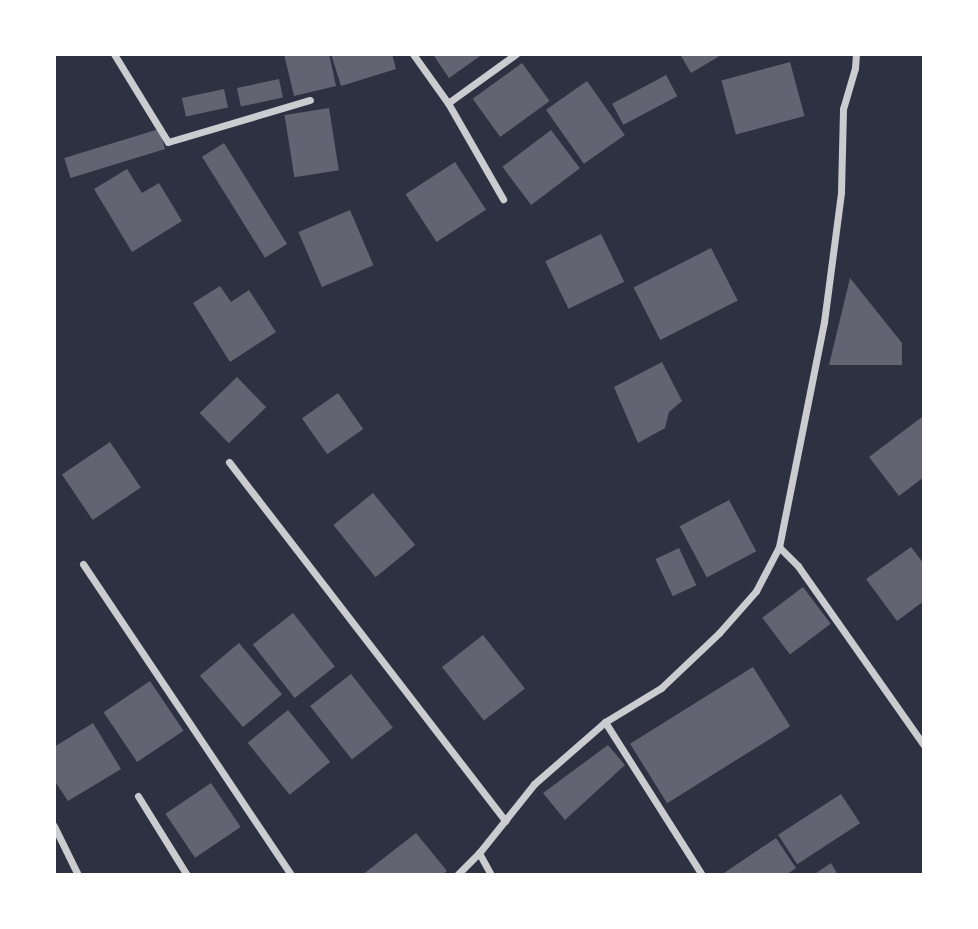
<!DOCTYPE html>
<html>
<head>
<meta charset="utf-8">
<style>
	body { margin:0 }
	#map { position:relative; width:978px; height:929px; overflow:hidden; background:#2d3142; font-family:Montserrat,sans-serif }
	div>[style] { position:absolute }
	[style*='--x'] { left:calc(var(--x)*1px); top:calc(var(--y)*1px); width:calc(var(--w)*1px); rotate:calc(var(--a)*1deg) }
	.building>* { inset:0; background:#626471; transform-origin:0 0 }
	.minor>* { height:7px; margin:-3.5px; padding:0 3.5px; transform-origin:3.5px; border-radius:3.5px; background:#caccd0 }
	span { translate:-50% -50%; white-space:nowrap; text-align:center; line-height:1.15; -webkit-text-stroke:7px #fff; paint-order:stroke }
	.frame { position:absolute; inset:0; border:56px solid #fff; pointer-events:none }
</style>
</head>
<body>
<div id="map">
	<div class="building">
		<i style="clip-path:polygon(284px 54px,329px 54px,336px 86px,294px 96px)"></i>
		<i style="clip-path:polygon(331px 54px,392px 54px,396px 69px,341px 86px)"></i>
		<i style="clip-path:polygon(436px 54px,483px 54px,449px 78px,434px 56px)"></i>
		<i style="clip-path:polygon(680px 54px,723px 54px,691px 73px)"></i>
		<i style="left:790px;top:62px;width:56px;height:71px;rotate:75deg"></i>
		<i style="left:522px;top:63px;width:47px;height:61px;rotate:54deg"></i>
		<i style="left:666px;top:75px;width:24px;height:61px;rotate:62deg"></i>
		<i style="left:279px;top:79px;width:19px;height:43px;rotate:78deg"></i>
		<i style="left:587px;top:81px;width:66px;height:50px;rotate:55deg"></i>
		<i style="left:224px;top:89px;width:19px;height:43px;rotate:78deg"></i>
		<i style="left:329px;top:108px;width:63px;height:45px;rotate:81deg"></i>
		<i style="left:159px;top:129px;width:21px;height:99px;rotate:73deg"></i>
		<i style="left:551px;top:130px;width:48px;height:61px;rotate:53deg"></i>
		<i style="left:224px;top:143px;width:119px;height:26px;rotate:58deg"></i>
		<i style="left:455px;top:162px;width:57px;height:59px;rotate:57deg"></i>
		<i style="clip-path:polygon(127px 169px,142px 193px,159px 183px,182px 221px,132px 252px,94px 189px)"></i>
		<i style="left:350px;top:210px;width:60px;height:56px;rotate:67deg"></i>
		<i style="left:601px;top:234px;width:53px;height:62px;rotate:64deg"></i>
		<i style="left:711px;top:248px;width:59px;height:87px;rotate:63deg"></i>
		<i style="clip-path:polygon(850px 278px,902px 343px,902px 365px,829px 365px)"></i>
		<i style="clip-path:polygon(220px 286px,231px 302px,249px 290px,276px 332px,230px 362px,193px 303px)"></i>
		<i style="clip-path:polygon(662px 362px,682px 401px,669px 412px,665px 428px,638px 443px,614px 387px)"></i>
		<i style="left:237px;top:377px;width:42px;height:52px;rotate:46deg"></i>
		<i style="left:338px;top:393px;width:44px;height:44px;rotate:55deg"></i>
		<i style="clip-path:polygon(922px 417px,924px 477px,899px 496px,869px 457px)"></i>
		<i style="left:110px;top:442px;width:55px;height:58px;rotate:56deg"></i>
		<i style="left:373px;top:493px;width:67px;height:51px;rotate:51deg"></i>
		<i style="left:729px;top:500px;width:58px;height:56px;rotate:62deg"></i>
		<i style="clip-path:polygon(911px 547px,924px 564px,924px 601px,897px 621px,866px 579px)"></i>
		<i style="left:679px;top:548px;width:41px;height:26px;rotate:65deg"></i>
		<i style="left:803px;top:587px;width:46px;height:51px;rotate:53deg"></i>
		<i style="left:293px;top:613px;width:68px;height:51px;rotate:52deg"></i>
		<i style="left:483px;top:635px;width:68px;height:52px;rotate:52deg"></i>
		<i style="left:239px;top:643px;width:67px;height:51px;rotate:50deg"></i>
		<i style="left:753px;top:667px;width:70px;height:145px;rotate:58deg"></i>
		<i style="left:351px;top:674px;width:68px;height:52px;rotate:52deg"></i>
		<i style="left:150px;top:681px;width:60px;height:56px;rotate:56deg"></i>
		<i style="left:288px;top:710px;width:67px;height:52px;rotate:51deg"></i>
		<i style="clip-path:polygon(93px 723px,121px 769px,68px 801px,54px 780px,54px 747px)"></i>
		<i style="clip-path:polygon(608px 745px,625px 765px,565px 820px,543px 793px)"></i>
		<i style="left:211px;top:783px;width:53px;height:55px;rotate:56deg"></i>
		<i style="left:841px;top:794px;width:35px;height:75px;rotate:57deg"></i>
		<i style="clip-path:polygon(416px 833px,447px 871px,442px 875px,362px 875px)"></i>
		<i style="clip-path:polygon(776px 838px,796px 868px,786px 875px,721px 875px)"></i>
		<i style="clip-path:polygon(831px 863px,838px 875px,813px 875px)"></i>
	</div>
	<div class="minor">
		<i style="--x:114;--y:54;--w:103;--a:58.5"></i>
		<i style="--x:168;--y:142;--w:148;--a:-16.5"></i>
		<i style="--x:413;--y:54;--w:60;--a:54.5"></i>
		<i style="--x:448;--y:103;--w:111;--a:60.2"></i>
		<i style="--x:448;--y:103;--w:84;--a:-35.8"></i>
		<i style="--x:229;--y:462;--w:453;--a:52.4"></i>
		<i style="--x:779;--y:547;--w:27;--a:45"></i>
		<i style="--x:798;--y:566;--w:219;--a:54.9"></i>
		<i style="--x:83;--y:564;--w:374;--a:56.2"></i>
		<i style="--x:605;--y:722;--w:181;--a:57.6"></i>
		<i style="--x:138;--y:796;--w:93;--a:58.2"></i>
		<i style="--x:54;--y:826;--w:55;--a:63.9"></i>
		<i style="--x:479;--y:853;--w:25;--a:61"></i>
		<i style="--x:457;--y:875;--w:31;--a:-45"></i>
		<i style="--x:479;--y:853;--w:88;--a:-51.4"></i>
		<i style="--x:534;--y:784;--w:94;--a:-41.1"></i>
		<i style="--x:605;--y:722;--w:66;--a:-31.3"></i>
		<i style="--x:661;--y:688;--w:80;--a:-43.5"></i>
		<i style="--x:719;--y:633;--w:56;--a:-48.6"></i>
		<i style="--x:756;--y:591;--w:50;--a:-62.4"></i>
		<i style="--x:779;--y:547;--w:229;--a:-78.7"></i>
		<i style="--x:824;--y:322;--w:131;--a:-82.5"></i>
		<i style="--x:841;--y:192;--w:83;--a:-88.6"></i>
		<i style="--x:843;--y:109;--w:43;--a:-73.7"></i>
		<i style="--x:855;--y:68;--w:14;--a:-86"></i>
	</div>
	<div class="frame"></div>
</div>
</body>
</html>
